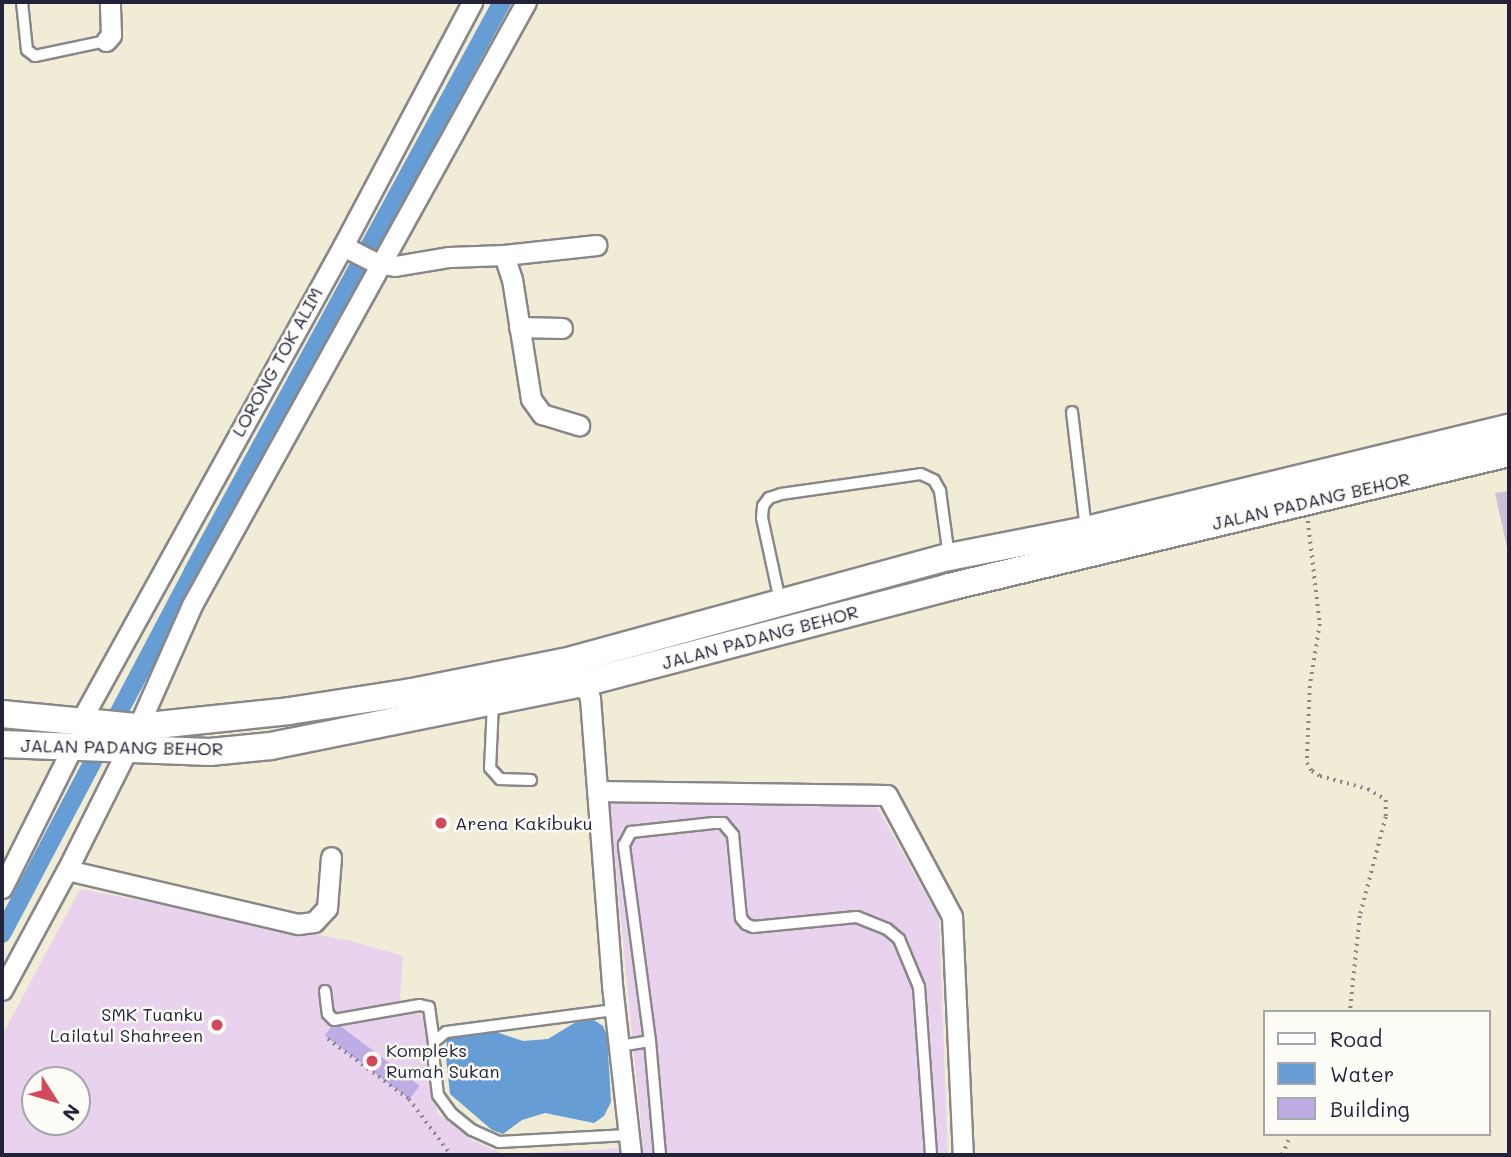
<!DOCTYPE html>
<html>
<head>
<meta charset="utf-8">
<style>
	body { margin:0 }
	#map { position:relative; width:1511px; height:1157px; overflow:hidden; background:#f0ecd5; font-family:Mali,sans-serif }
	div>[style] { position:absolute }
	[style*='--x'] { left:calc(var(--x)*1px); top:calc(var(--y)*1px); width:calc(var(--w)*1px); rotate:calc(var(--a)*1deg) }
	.built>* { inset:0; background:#e8d2ee }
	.industrial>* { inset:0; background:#c9bfd7 }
	.water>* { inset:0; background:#669dd4 }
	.canal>* { height:18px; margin:-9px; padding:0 9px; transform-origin:9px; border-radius:9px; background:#669dd4 }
	.building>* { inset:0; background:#beade5; transform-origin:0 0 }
	.path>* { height:3.5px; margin-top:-1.75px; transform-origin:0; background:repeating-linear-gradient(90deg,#898788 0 2px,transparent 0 7px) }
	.roads { filter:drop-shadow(2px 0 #898788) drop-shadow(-2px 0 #898788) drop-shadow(0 2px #898788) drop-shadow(0 -2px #898788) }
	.service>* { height:10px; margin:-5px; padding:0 5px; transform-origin:5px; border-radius:5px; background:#fff }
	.minor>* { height:19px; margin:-9.5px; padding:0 9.5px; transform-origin:9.5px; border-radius:9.5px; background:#fff }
	.secondary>* { height:26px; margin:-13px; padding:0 13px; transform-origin:13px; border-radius:13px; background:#fff }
	.dots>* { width:19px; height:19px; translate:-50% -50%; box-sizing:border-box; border:4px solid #fdfcf7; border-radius:50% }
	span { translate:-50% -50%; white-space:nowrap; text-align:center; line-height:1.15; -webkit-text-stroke:5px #fdfcf7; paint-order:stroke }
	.street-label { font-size:18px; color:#22223b }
	.poi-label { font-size:18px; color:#22223b }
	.left { translate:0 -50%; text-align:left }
	.right { translate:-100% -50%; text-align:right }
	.frame { position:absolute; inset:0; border:4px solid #22223b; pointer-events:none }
	.legend { position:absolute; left:1263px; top:1010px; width:228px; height:126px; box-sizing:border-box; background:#fdfcf7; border:2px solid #a5a5ac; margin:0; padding:9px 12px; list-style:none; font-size:21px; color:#22223b }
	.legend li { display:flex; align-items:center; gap:14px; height:35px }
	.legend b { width:35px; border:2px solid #a5a5ac }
	.north { position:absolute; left:21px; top:1066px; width:70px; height:70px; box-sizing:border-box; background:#fdfcf7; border:2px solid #a5a5ac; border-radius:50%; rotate:127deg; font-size:19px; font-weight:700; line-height:28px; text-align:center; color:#22223b }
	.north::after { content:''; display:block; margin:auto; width:24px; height:32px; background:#d1495b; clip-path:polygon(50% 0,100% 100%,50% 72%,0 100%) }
</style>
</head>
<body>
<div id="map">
	<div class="built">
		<i style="clip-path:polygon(evenodd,609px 800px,876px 805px,939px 918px,948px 1155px,2px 1155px,2px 1036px,80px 889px,351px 941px,403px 956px,400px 997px,403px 1013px,424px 1014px,434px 1102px,438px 1113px,470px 1139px,503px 1154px,611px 1149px,643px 1143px,609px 800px,35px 1080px,77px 1080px,77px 1122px,35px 1122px,35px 1080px)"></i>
	</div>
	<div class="industrial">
		<i style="clip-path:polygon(1509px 491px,1509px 556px,1495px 493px)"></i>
	</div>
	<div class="water">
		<i style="clip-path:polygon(594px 1020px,603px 1026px,607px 1035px,611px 1102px,604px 1116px,594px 1123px,545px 1113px,522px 1120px,503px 1134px,492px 1130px,450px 1094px,446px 1058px,447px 1039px,490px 1030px,523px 1041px,548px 1039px,576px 1022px)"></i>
	</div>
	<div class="canal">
		<i style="--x:2;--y:934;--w:410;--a:-62.2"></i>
		<i style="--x:193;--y:571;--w:647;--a:-61.5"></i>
	</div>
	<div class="building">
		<i style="left:335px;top:1022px;width:106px;height:17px;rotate:37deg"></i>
	</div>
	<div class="path">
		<i style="--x:1308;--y:521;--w:104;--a:83.4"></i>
		<i style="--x:1320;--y:624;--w:63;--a:99.2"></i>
		<i style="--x:1310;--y:686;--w:77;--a:92.2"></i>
		<i style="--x:1307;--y:763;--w:9;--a:58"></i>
		<i style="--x:1312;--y:771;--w:9;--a:32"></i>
		<i style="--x:1320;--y:776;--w:50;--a:15.2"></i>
		<i style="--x:1368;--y:789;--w:21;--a:31"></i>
		<i style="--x:1386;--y:800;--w:17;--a:90"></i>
		<i style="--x:1386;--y:817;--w:102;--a:104.7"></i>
		<i style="--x:1360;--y:916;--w:97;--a:95.9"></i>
		<i style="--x:328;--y:1039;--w:101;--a:36.5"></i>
		<i style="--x:409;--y:1099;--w:70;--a:53.1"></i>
		<i style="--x:1282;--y:1155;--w:23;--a:-67"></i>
	</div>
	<div class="roads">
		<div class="service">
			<i style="--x:22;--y:2;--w:48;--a:84.1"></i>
			<i style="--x:27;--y:50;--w:10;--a:37"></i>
			<i style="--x:35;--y:56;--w:73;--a:-11.9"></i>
			<i style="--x:1072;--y:412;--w:118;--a:83.2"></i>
			<i style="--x:780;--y:601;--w:85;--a:-102.2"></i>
			<i style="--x:762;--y:518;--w:12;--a:-85"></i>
			<i style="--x:763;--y:506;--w:10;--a:-53"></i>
			<i style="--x:769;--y:498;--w:13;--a:-18"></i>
			<i style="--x:781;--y:494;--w:141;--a:-8.1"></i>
			<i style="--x:921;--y:474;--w:14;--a:25"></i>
			<i style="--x:934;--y:480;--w:13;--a:61"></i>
			<i style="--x:940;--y:491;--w:67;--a:82.2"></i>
			<i style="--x:493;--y:703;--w:65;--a:92.6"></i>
			<i style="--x:490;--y:768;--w:15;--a:48"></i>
			<i style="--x:500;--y:779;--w:31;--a:2"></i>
			<i style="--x:325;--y:991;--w:23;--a:83"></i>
			<i style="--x:328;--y:1014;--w:8;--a:45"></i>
			<i style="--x:334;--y:1020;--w:87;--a:-9.9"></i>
			<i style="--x:420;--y:1005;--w:9;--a:13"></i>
			<i style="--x:429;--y:1007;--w:35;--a:82"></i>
			<i style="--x:614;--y:1010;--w:169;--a:172.5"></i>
			<i style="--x:446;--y:1032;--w:16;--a:140"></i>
			<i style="--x:434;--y:1042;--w:20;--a:90"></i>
			<i style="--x:434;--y:1062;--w:33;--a:83"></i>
			<i style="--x:438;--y:1095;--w:24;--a:54"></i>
			<i style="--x:452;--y:1114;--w:26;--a:39"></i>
			<i style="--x:472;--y:1130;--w:30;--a:24"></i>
			<i style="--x:499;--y:1142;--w:129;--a:-3.1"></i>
			<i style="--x:619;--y:1046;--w:31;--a:-9"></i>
			<i style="--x:660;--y:1155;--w:114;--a:-95"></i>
			<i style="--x:650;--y:1041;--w:198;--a:-97.6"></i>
			<i style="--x:624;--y:845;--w:15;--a:-62"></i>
			<i style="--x:631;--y:832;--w:83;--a:-6.2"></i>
			<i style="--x:714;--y:823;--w:9;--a:0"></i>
			<i style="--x:723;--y:823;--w:16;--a:50"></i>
			<i style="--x:733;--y:835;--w:83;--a:84.5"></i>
			<i style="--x:741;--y:918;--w:8;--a:50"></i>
			<i style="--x:746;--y:924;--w:8;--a:23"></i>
			<i style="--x:753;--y:927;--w:104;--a:-5.5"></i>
			<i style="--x:857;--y:917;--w:32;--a:22"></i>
			<i style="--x:887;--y:929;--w:16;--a:40"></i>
			<i style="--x:899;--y:939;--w:52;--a:67.4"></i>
			<i style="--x:919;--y:987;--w:168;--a:85.9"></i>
		</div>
		<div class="minor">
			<i style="--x:106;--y:41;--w:8;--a:-50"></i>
			<i style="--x:111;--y:35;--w:33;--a:-92"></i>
			<i style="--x:343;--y:246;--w:38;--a:27"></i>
			<i style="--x:377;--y:263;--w:18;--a:9"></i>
			<i style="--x:395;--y:266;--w:55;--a:-9.5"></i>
			<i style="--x:449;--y:257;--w:55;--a:-2.1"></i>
			<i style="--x:504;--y:255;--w:25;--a:72"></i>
			<i style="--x:512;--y:279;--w:121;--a:81"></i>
			<i style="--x:531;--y:399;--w:19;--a:54"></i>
			<i style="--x:542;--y:414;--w:39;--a:17"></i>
			<i style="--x:504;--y:255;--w:93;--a:-6.2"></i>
			<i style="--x:519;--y:327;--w:43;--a:1.3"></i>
			<i style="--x:584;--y:683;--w:16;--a:68"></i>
			<i style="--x:590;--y:698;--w:288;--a:85.6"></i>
			<i style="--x:612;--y:985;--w:171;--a:83.6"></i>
			<i style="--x:80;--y:722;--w:544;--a:-61.08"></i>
			<i style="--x:343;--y:246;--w:276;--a:-62.1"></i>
			<i style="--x:138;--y:727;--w:133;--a:-66.1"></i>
			<i style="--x:192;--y:605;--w:689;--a:-61.02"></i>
			<i style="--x:597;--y:791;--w:290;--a:0.8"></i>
			<i style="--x:887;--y:795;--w:137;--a:61.8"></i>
			<i style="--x:952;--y:916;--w:239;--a:87.4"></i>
			<i style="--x:67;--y:870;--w:237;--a:13.2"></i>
			<i style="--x:298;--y:924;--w:16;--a:-7"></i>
			<i style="--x:314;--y:922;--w:19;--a:-47"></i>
			<i style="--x:327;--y:908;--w:51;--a:-85.5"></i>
			<i style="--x:2;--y:888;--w:157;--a:-63.4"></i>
			<i style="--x:2;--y:990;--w:136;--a:-61.6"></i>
			<i style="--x:67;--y:870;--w:134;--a:-63.4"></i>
		</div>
		<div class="secondary">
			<i style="--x:2;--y:714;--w:137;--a:5.5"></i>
			<i style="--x:138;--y:727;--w:152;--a:-6"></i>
			<i style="--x:289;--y:711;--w:124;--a:-8.8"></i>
			<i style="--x:412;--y:692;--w:155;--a:-11.2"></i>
			<i style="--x:564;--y:662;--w:399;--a:-15.3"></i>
			<i style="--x:949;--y:557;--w:140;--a:-11.1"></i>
			<i style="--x:1086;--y:530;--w:435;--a:-13.6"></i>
			<i style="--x:2;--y:744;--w:208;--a:2.2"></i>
			<i style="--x:210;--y:752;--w:61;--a:-5.6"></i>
			<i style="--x:271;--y:746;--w:319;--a:-11.4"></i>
			<i style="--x:584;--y:683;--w:377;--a:-14.7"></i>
			<i style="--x:949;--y:587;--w:576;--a:-13.46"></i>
		</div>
	</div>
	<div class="dots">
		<i style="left:441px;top:823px;background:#d1495b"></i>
		<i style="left:217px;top:1025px;background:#d1495b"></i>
		<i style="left:372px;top:1061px;background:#d1495b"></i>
	</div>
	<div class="street-label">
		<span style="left:277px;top:362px;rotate:-61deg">LORONG TOK ALIM</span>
		<span style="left:1311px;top:501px;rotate:-13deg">JALAN PADANG BEHOR</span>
		<span style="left:760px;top:637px;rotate:-15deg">JALAN PADANG BEHOR</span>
		<span style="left:122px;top:747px;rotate:1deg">JALAN PADANG BEHOR</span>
	</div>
	<div class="poi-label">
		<span class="left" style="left:455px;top:823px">Arena Kakibuku</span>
		<span class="right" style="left:203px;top:1025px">SMK Tuanku<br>Lailatul Shahreen</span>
		<span class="left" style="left:386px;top:1061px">Kompleks<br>Rumah Sukan</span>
	</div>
	<div class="frame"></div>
	<ul class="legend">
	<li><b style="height:9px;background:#fff"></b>Road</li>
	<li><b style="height:19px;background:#669dd4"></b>Water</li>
	<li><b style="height:19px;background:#beade5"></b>Building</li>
	</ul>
	<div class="north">N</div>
</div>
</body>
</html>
